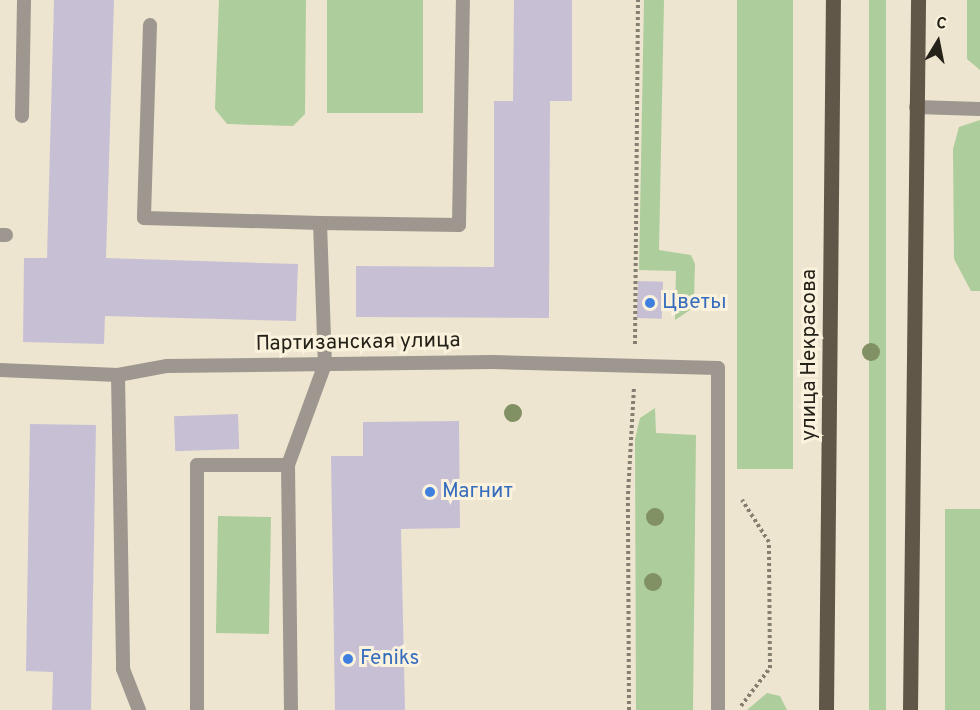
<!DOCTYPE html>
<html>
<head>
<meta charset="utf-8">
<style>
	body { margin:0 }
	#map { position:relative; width:980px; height:710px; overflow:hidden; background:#ede5cf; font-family:Overpass,sans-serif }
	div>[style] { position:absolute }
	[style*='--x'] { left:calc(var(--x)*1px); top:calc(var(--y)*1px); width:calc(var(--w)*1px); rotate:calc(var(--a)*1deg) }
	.green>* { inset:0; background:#adcd9c; transform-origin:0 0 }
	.building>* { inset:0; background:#c7c0d5; transform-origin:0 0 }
	.path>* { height:4px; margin-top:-2px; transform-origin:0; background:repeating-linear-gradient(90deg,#847f70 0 3px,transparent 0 6px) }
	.lane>* { height:14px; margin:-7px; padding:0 7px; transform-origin:7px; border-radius:7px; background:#9d978f }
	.primary>* { height:15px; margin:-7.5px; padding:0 7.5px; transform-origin:7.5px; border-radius:7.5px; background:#615749 }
	.trees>* { width:18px; height:18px; margin:-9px; border-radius:50%; background:#819164 }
	.dots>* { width:16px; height:16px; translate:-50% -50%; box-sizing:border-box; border:3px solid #faf2dc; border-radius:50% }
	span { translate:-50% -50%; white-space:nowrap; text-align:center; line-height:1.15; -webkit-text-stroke:6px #faf2dc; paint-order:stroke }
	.shop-label { font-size:21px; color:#366cbe }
	.left { translate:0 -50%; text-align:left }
	.street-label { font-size:21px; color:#25221a }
	.north { position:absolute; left:908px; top:12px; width:60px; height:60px; -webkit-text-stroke:4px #faf2dc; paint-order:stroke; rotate:10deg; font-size:16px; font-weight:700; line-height:24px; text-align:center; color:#25221a }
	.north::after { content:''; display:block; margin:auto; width:21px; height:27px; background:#25221a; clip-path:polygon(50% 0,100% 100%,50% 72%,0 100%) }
</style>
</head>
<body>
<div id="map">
	<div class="green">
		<i style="clip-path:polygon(219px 0,306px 0,305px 114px,293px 126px,227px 124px,215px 109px)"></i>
		<i style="left:327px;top:0;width:96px;height:113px"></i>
		<i style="clip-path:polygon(644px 0,664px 0,659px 250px,691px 255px,695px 264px,694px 299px,690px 310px,675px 320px,676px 271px,639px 270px)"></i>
		<i style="left:737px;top:0;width:56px;height:469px"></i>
		<i style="left:869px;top:0;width:17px;height:710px"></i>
		<i style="clip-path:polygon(967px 0,980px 0,980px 70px,967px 59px)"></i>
		<i style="clip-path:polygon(980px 120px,980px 291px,971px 291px,954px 259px,953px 149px,959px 127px)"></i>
		<i style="clip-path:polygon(655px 408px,656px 433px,696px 435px,693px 710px,636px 710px,635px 439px,640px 418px)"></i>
		<i style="left:945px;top:509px;width:35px;height:201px"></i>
		<i style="left:218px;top:516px;width:53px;height:117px;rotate:1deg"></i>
		<i style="clip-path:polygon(767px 693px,780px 696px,787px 710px,747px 710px)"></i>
	</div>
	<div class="building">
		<i style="clip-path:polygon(54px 0,114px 0,106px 258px,298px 264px,296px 321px,105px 316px,104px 344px,23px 342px,24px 258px,47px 258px)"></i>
		<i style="clip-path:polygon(514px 0,572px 0,572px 101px,550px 101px,549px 318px,356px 317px,356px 266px,494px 267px,494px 101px,513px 101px)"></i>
		<i style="left:638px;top:281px;width:25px;height:37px;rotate:2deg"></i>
		<i style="left:238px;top:414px;width:35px;height:64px;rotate:88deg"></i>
		<i style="clip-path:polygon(459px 421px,460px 528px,401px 529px,405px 710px,335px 710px,331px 456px,363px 456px,363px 422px)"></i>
		<i style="clip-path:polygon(30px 424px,96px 425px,91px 710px,52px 710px,53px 672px,26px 671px)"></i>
	</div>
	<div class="path">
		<i style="--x:635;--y:344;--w:344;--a:-89.5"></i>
		<i style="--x:741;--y:706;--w:48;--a:-52.7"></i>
		<i style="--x:770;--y:668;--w:126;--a:-90.5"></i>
		<i style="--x:769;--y:542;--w:50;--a:-122.7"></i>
		<i style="--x:629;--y:710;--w:216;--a:-90.3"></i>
		<i style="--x:628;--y:494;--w:106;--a:-86.8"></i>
	</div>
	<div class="lane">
		<i style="--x:150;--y:25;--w:193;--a:91.8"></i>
		<i style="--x:144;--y:218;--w:176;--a:1.6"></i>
		<i style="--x:320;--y:223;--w:141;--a:88"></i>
		<i style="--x:325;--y:364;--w:108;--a:110.1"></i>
		<i style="--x:288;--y:465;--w:245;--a:89.3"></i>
		<i style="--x:916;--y:107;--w:64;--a:1.8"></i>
		<i style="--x:22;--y:116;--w:116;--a:-89"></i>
		<i style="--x:320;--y:223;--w:139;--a:0.8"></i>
		<i style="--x:459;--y:225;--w:225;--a:-89"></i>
		<i style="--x:0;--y:235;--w:6;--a:0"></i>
		<i style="--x:0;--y:370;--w:118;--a:2.4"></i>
		<i style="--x:118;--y:375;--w:50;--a:-10.4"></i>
		<i style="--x:167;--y:366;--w:326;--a:-0.7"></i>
		<i style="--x:493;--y:362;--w:225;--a:1.5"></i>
		<i style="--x:718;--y:368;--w:342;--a:90"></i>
		<i style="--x:118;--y:375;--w:294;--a:89"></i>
		<i style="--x:123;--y:669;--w:44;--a:68.7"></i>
		<i style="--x:197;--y:710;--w:245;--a:-90"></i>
		<i style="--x:197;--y:465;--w:91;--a:0"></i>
	</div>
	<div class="primary">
		<i style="--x:826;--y:710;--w:710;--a:-89.44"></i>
		<i style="--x:910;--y:710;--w:710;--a:-89.35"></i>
	</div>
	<div class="trees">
		<i style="left:871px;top:352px"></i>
		<i style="left:513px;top:413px"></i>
		<i style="left:655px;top:517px"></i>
		<i style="left:653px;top:582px"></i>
	</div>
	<div class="dots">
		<i style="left:650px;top:303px;background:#3f7fe0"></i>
		<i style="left:430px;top:492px;background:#3f7fe0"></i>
		<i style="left:348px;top:659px;background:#3f7fe0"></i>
	</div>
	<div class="shop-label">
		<span class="left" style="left:662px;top:303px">Цветы</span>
		<span class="left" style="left:442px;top:492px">Магнит</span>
		<span class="left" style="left:360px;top:659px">Feniks</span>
	</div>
	<div class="street-label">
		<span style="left:358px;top:343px;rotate:-1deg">Партизанская улица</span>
		<span style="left:810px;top:355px;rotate:-90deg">улица Некрасова</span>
	</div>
	<div class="north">С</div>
</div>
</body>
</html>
